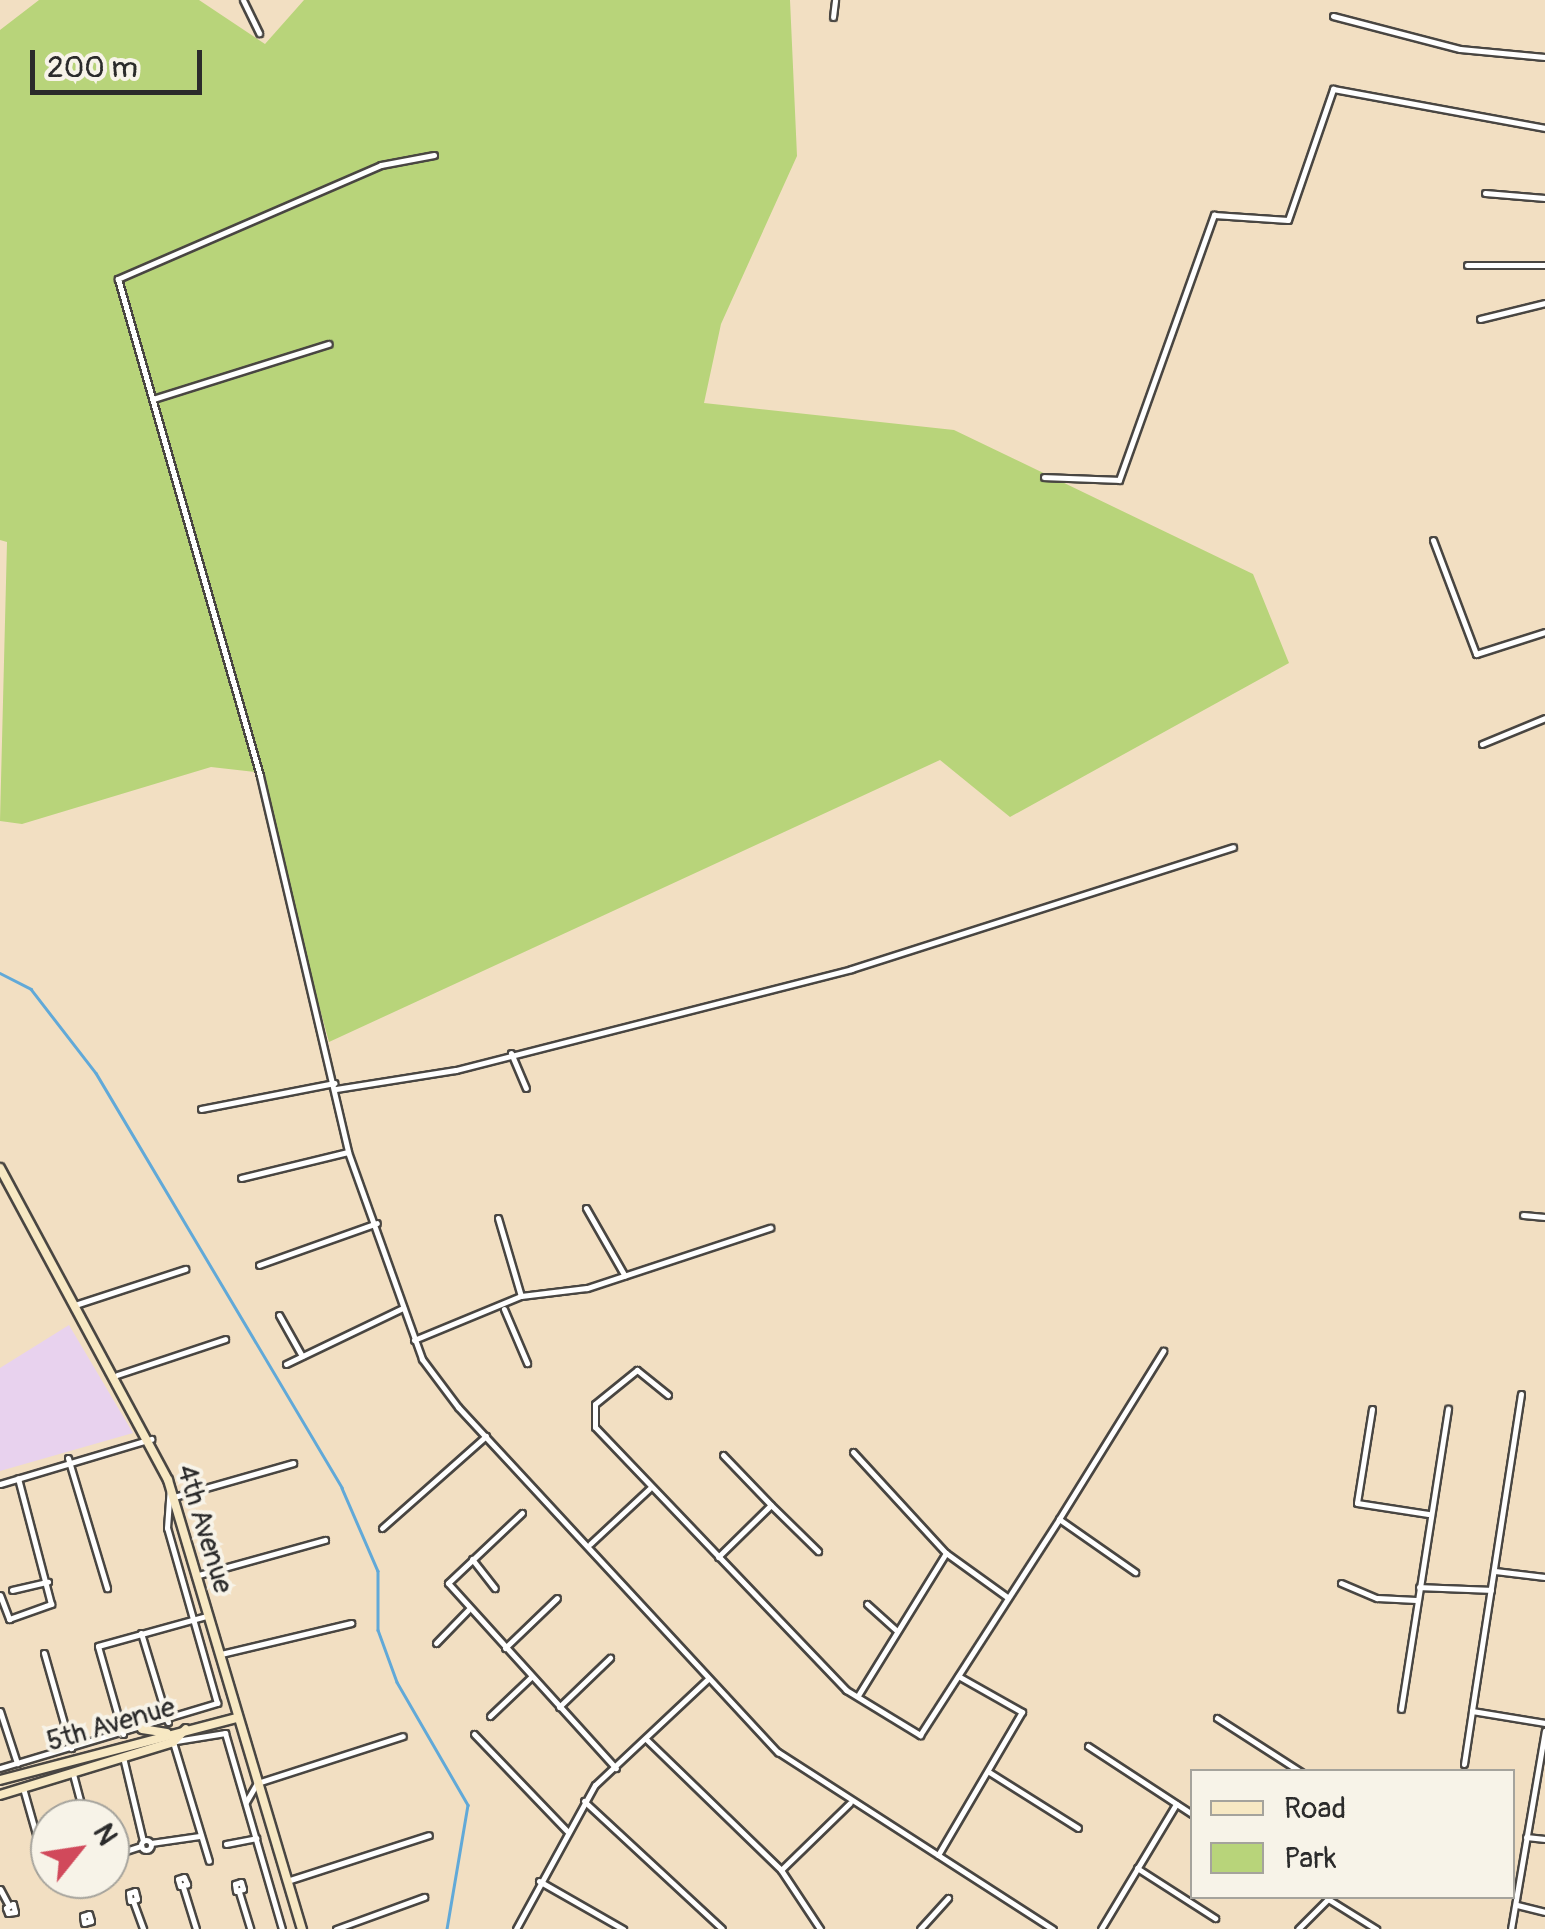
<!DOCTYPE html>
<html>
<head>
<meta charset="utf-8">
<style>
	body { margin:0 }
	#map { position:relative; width:1545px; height:1929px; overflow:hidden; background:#f2dfc2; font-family:Pangolin,sans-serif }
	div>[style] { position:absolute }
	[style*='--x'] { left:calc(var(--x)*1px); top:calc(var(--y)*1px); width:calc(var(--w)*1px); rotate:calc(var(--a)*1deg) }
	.built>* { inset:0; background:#e8d2ee }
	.green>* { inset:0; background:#b8d47a }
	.stream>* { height:2.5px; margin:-1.25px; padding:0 1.25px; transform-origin:1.25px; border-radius:1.25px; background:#61a9d8 }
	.roads { filter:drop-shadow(2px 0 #494642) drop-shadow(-2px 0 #494642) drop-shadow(0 2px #494642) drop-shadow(0 -2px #494642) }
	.street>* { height:5px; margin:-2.5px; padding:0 2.5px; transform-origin:2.5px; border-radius:2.5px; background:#fff }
	.street>.ring { margin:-2.5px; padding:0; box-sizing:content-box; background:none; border:5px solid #fff; border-radius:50% }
	.secondary>* { height:8px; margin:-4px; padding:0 4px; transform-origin:4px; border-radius:4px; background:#f7e8c3 }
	span { translate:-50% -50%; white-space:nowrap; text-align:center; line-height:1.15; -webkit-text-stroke:8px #f7f3e8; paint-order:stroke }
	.street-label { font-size:28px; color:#2b2b2b }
	.legend { position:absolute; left:1190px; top:1769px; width:325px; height:130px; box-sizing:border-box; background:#f7f3e8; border:2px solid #a5a39c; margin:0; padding:12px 18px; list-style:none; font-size:30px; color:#2b2b2b }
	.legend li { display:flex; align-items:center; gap:20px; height:50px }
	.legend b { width:50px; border:2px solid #a5a39c }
	.north { position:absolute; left:30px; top:1799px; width:100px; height:100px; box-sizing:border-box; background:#f7f3e8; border:2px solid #a5a39c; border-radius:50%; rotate:60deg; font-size:28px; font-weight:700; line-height:40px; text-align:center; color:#2b2b2b }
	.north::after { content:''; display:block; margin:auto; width:35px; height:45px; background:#d1495b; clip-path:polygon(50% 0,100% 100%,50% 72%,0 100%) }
	.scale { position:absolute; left:30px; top:50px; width:172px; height:45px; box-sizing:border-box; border:5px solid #2b2b2b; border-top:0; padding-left:12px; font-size:30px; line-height:35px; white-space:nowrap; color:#2b2b2b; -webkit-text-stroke:8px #f7f3e8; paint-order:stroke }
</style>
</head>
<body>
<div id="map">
	<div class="built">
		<i style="clip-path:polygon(69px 1325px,133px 1433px,0 1471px,0 1368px)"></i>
	</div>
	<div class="green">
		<i style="clip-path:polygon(39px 0,199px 0,265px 44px,304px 0,790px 0,797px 156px,721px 324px,704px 403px,954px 430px,1253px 574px,1289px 663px,1010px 817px,940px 760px,329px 1042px,255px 772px,211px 767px,22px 824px,0 821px,7px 542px,0 540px,0 30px)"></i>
	</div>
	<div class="stream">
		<i style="--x:0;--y:973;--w:35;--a:27"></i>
		<i style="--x:31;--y:989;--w:106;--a:52.3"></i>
		<i style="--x:96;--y:1073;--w:482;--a:59.3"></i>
		<i style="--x:342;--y:1488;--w:90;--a:66.6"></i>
		<i style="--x:378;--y:1571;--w:59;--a:90"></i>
		<i style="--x:378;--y:1630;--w:55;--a:69.9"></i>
		<i style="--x:397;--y:1682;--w:142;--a:60"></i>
		<i style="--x:468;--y:1805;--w:126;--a:99.6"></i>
	</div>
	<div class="roads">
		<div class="street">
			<i style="--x:243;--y:0;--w:37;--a:64"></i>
			<i style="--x:1333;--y:16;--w:131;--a:14.6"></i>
			<i style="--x:1460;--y:49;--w:85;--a:5.4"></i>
			<i style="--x:833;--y:17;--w:17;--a:-83"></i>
			<i style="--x:434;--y:155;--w:54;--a:169.3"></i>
			<i style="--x:381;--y:165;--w:287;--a:156.6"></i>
			<i style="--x:118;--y:279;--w:517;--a:74.05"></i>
			<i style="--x:260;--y:776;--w:386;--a:76.8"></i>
			<i style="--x:348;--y:1152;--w:220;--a:70.3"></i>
			<i style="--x:422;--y:1359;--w:60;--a:53.1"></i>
			<i style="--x:458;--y:1407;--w:471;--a:47.2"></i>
			<i style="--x:778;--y:1752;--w:327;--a:32.8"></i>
			<i style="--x:1485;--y:193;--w:60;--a:4.8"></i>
			<i style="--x:1467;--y:265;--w:78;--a:0"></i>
			<i style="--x:1480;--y:319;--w:67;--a:-13.8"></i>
			<i style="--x:153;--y:399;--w:184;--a:-17.4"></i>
			<i style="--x:1044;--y:477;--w:75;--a:2.3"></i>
			<i style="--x:1119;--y:480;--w:282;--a:-70.3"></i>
			<i style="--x:1214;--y:215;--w:74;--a:3.9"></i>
			<i style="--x:1288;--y:220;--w:139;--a:-71"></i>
			<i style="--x:1333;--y:89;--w:216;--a:10.4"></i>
			<i style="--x:1433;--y:540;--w:122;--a:69.3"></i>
			<i style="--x:1476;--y:654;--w:72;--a:-17.7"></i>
			<i style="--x:1482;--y:744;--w:68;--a:-22.4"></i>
			<i style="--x:511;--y:1053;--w:38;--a:67"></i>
			<i style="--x:336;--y:1089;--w:121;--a:-9"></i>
			<i style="--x:456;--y:1070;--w:408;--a:-14.3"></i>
			<i style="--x:851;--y:969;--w:401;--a:-17.7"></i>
			<i style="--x:201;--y:1109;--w:136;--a:-11"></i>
			<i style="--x:241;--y:1178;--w:110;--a:-13.7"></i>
			<i style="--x:586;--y:1208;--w:78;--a:60.2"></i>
			<i style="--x:1523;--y:1215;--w:22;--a:5"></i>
			<i style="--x:498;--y:1218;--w:81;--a:73.6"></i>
			<i style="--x:259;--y:1265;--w:125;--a:-19.6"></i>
			<i style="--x:78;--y:1304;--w:113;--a:-18.1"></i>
			<i style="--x:504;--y:1309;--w:59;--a:66.9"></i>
			<i style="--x:279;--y:1315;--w:47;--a:60.7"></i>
			<i style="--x:414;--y:1340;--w:116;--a:-22.4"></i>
			<i style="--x:521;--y:1296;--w:66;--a:-6.9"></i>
			<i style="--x:587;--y:1288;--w:193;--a:-18.2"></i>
			<i style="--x:286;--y:1364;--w:130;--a:-25.6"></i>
			<i style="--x:117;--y:1375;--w:114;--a:-18.4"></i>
			<i style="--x:1521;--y:1394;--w:321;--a:98.8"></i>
			<i style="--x:1472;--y:1711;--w:74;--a:9.3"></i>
			<i style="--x:668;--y:1395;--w:40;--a:-141"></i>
			<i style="--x:637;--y:1370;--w:54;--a:141"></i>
			<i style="--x:595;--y:1404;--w:23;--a:90"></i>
			<i style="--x:595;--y:1427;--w:364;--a:46.3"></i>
			<i style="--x:846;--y:1690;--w:87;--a:31.3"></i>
			<i style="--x:920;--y:1735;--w:257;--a:-57.2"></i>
			<i style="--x:1059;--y:1519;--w:93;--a:34.9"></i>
			<i style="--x:1372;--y:1409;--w:95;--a:99.1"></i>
			<i style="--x:1357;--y:1503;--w:72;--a:8.8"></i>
			<i style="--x:853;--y:1452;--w:137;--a:47.4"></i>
			<i style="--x:946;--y:1553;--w:166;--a:121.7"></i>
			<i style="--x:723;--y:1455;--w:69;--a:46.2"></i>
			<i style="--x:68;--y:1458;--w:136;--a:73.3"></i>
			<i style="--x:0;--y:1484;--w:158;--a:-16.6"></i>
			<i style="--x:174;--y:1497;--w:124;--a:-15.9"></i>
			<i style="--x:522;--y:1513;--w:102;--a:136.6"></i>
			<i style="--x:448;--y:1583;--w:250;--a:47.8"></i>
			<i style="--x:1059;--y:1519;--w:198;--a:-58.2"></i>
			<i style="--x:382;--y:1528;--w:139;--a:-41.5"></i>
			<i style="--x:590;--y:1544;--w:81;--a:-43"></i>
			<i style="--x:946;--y:1553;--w:75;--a:35.8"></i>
			<i style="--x:718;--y:1557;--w:74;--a:-44.5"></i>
			<i style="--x:771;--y:1505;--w:66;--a:44.4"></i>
			<i style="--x:472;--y:1559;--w:37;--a:52"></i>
			<i style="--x:1495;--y:1571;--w:50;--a:6.8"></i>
			<i style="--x:195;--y:1576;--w:135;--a:-15.5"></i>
			<i style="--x:1341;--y:1583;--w:39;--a:23"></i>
			<i style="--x:1377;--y:1598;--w:39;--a:3"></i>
			<i style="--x:1419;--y:1587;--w:72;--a:2.4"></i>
			<i style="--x:12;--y:1590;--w:37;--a:-13"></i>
			<i style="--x:0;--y:1595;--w:26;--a:69"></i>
			<i style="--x:9;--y:1619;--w:45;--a:-19.7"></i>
			<i style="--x:51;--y:1604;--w:130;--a:-104.7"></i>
			<i style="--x:867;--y:1604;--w:40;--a:42"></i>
			<i style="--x:141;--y:1633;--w:93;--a:73.1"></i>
			<i style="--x:436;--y:1643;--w:46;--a:-45.9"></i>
			<i style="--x:505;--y:1648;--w:72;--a:-43.9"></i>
			<i style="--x:44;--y:1653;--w:99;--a:74.1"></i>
			<i style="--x:221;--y:1654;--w:134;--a:-13.4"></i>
			<i style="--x:559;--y:1707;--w:71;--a:-43.9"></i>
			<i style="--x:1401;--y:1709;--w:304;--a:-81.1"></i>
			<i style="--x:0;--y:1711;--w:55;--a:71.9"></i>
			<i style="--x:490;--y:1716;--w:57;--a:-43.6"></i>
			<i style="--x:1217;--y:1718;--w:100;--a:32.7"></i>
			<i style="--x:123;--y:1734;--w:91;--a:-105.9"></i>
			<i style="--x:98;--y:1646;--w:112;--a:-15.5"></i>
			<i style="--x:474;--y:1734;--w:134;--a:46.2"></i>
			<i style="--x:646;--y:1739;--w:188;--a:44.1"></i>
			<i style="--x:781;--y:1870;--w:71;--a:56.5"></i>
			<i style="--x:176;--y:1741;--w:50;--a:-9.3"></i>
			<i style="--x:225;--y:1733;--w:204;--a:73.8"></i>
			<i style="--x:173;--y:1742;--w:124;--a:73.2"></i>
			<i style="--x:1088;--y:1746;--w:124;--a:33.2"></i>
			<i style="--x:123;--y:1757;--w:86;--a:76.6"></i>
			<i style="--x:1464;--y:1764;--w:54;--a:-81.4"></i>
			<i style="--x:0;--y:1768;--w:227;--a:-16.7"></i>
			<i style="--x:217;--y:1703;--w:182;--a:-105.9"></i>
			<i style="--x:167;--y:1528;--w:42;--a:-85.9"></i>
			<i style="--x:989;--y:1772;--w:105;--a:32.2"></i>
			<i style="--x:73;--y:1774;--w:47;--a:75.1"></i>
			<i style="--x:23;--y:1788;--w:81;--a:74.2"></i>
			<i style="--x:584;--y:1801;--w:188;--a:42.8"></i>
			<i style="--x:246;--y:1802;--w:22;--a:-60"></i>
			<i style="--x:257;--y:1783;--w:153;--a:-17.8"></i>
			<i style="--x:1526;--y:1837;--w:19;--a:6"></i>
			<i class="ring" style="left:141px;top:1840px;width:5px;height:5px"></i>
			<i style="--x:151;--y:1843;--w:49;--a:-8.1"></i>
			<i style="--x:226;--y:1844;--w:31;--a:-11"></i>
			<i style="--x:938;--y:1855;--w:166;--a:-59.6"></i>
			<i style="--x:1022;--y:1712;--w:73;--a:-150.6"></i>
			<i style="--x:110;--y:1856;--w:33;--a:-18"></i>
			<i style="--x:50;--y:1868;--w:9;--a:167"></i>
			<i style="--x:41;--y:1870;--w:10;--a:24"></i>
			<i style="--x:1137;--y:1868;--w:93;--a:32.7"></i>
			<i style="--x:781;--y:1870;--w:96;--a:-44.2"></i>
			<i style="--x:184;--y:1877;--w:8;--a:67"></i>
			<i style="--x:187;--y:1884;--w:7;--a:164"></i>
			<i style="--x:180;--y:1886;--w:7;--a:-106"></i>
			<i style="--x:178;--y:1879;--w:6;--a:-18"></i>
			<i style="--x:56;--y:1879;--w:10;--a:0"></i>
			<i style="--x:98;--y:1879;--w:9;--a:0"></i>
			<i style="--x:287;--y:1881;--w:149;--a:-17.9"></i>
			<i style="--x:539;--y:1881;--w:97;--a:29.7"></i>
			<i style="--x:241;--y:1882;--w:7;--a:74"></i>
			<i style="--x:243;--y:1889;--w:7;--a:164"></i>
			<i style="--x:236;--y:1891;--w:7;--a:-98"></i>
			<i style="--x:235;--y:1884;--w:6;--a:-18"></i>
			<i style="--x:183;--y:1887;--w:44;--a:72.8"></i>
			<i style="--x:0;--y:1889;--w:17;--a:62"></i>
			<i style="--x:135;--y:1891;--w:8;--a:76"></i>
			<i style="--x:137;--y:1899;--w:7;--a:164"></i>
			<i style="--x:130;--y:1901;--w:8;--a:-97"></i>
			<i style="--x:129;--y:1893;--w:6;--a:-18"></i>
			<i style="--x:239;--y:1892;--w:39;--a:73"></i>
			<i style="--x:133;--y:1901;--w:30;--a:70"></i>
			<i style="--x:13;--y:1904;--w:8;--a:76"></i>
			<i style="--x:15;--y:1912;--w:7;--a:172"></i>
			<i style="--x:8;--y:1913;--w:5;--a:-112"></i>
			<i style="--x:6;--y:1908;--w:8;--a:-30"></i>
			<i style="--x:1517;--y:1905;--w:29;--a:14"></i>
			<i style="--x:89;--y:1914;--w:7;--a:74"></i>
			<i style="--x:91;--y:1921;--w:7;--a:164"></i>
			<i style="--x:84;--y:1923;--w:7;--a:-98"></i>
			<i style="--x:83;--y:1916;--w:6;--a:-18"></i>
			<i style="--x:336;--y:1929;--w:94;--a:-20"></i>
			<i style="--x:516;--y:1929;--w:164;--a:-61.3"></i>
			<i style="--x:595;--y:1785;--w:155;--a:-43.2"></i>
			<i style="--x:920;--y:1929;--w:42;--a:-47.9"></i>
			<i style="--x:1101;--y:1929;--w:146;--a:-59"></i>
			<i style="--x:1298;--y:1929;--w:42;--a:-45"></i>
			<i style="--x:1328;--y:1899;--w:57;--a:32"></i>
			<i style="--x:1511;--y:1929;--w:201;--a:-80.3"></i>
		</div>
		<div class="secondary">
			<i style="--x:0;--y:1168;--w:354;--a:61.7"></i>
			<i style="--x:168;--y:1480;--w:469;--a:73.4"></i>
			<i style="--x:142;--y:1729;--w:25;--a:9"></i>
			<i style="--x:0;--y:1780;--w:244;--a:-14.7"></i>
			<i style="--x:0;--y:1795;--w:181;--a:-17"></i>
			<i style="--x:173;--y:1742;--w:18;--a:-45"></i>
		</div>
	</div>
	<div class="street-label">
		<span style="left:204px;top:1529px;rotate:73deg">4th Avenue</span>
		<span style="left:111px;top:1725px;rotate:-16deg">5th Avenue</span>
	</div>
	<ul class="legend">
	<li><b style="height:12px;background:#f7e8c3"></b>Road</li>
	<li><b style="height:28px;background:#b8d47a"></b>Park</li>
	</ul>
	<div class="north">N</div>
	<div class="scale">200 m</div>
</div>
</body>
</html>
